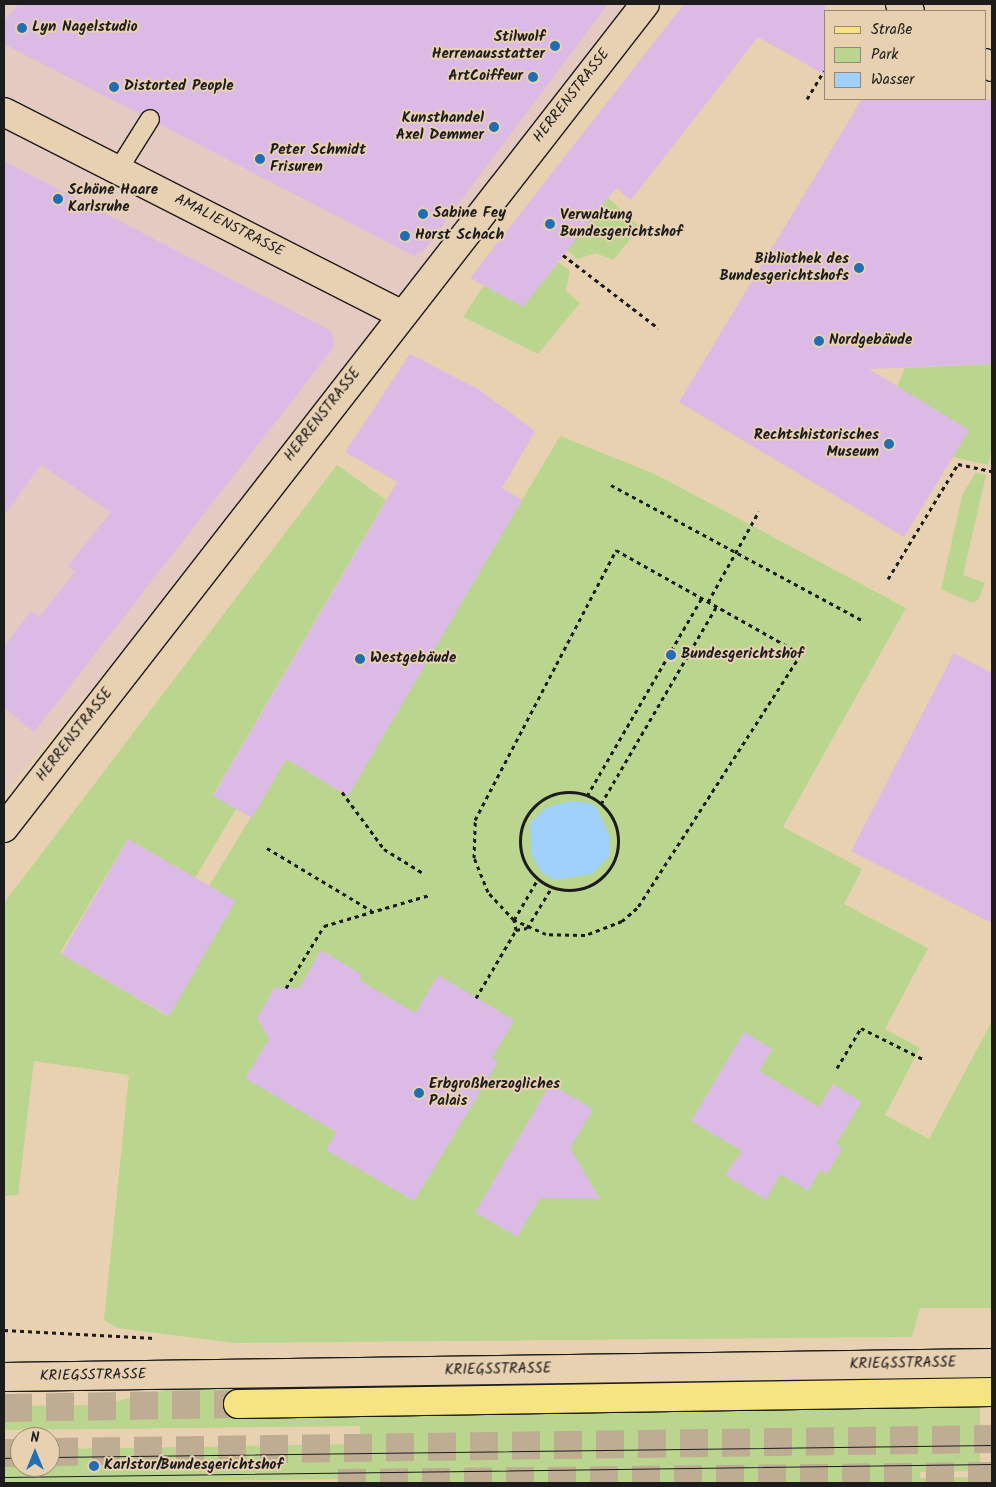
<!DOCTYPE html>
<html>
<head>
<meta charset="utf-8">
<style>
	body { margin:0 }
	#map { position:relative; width:996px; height:1487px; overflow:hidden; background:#e8d1b1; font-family:Kalam,sans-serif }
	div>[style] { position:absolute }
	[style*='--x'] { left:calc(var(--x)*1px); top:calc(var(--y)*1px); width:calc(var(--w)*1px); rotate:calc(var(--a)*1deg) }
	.built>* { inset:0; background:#e4cac1 }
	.green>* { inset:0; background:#bad68e }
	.water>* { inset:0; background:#a0d0fc }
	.building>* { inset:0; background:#dbbae6; transform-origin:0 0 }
	.primary-tunnel>* { height:28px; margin-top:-14px; transform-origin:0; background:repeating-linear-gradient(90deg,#bfad93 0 28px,transparent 0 42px) }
	.path>* { height:3px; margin-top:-1.5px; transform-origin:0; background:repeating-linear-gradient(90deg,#1c1c1c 0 4px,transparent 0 8px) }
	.path>.ring { margin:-1.5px; padding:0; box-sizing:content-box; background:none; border:3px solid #1c1c1c; border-radius:50% }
	.roads { filter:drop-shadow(1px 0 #1c1c1c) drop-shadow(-1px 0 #1c1c1c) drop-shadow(0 1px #1c1c1c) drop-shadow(0 -1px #1c1c1c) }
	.service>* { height:18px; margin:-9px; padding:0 9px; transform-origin:9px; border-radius:9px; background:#e8d1b1 }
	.minor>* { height:28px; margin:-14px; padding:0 14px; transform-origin:14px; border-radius:14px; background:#e8d1b1 }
	.secondary>* { height:28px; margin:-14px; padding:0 14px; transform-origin:14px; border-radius:14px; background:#e8d1b1 }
	.primary>* { height:28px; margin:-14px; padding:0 14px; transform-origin:14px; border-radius:14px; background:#f6e381 }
	.tram>* { height:1px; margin:-0.5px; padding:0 0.5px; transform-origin:0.5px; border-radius:0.5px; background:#1c1c1c }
	.dots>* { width:14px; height:14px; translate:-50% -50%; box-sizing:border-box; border:2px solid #e8d1b1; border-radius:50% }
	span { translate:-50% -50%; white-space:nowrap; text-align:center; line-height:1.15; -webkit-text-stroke:4px #e8d1b1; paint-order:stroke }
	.poi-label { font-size:15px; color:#1c1c1c; font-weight:700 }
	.left { translate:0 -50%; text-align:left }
	.right { translate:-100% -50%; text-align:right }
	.street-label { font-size:15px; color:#1c1c1c }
	.frame { position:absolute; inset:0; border:5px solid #1c1c1c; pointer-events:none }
	.legend { position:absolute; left:824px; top:10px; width:162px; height:90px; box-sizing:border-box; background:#e8d1b1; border:1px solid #968975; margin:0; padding:6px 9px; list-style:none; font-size:15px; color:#1c1c1c }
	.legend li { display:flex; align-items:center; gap:10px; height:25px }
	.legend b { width:25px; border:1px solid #968975 }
	.north { position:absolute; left:10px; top:1427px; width:50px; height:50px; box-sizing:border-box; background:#e8d1b1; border:1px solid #968975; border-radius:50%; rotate:0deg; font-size:14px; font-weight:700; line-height:20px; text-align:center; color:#1c1c1c }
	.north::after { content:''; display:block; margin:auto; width:18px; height:22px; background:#1f6fb2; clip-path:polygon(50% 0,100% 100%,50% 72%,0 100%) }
</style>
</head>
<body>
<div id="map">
	<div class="built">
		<i style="clip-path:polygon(4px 4px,645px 4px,400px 314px,4px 794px)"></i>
	</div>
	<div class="green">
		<i style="clip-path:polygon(608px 198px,640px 227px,613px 260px,596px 253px,578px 259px,567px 250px)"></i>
		<i style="clip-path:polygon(558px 262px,570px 271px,566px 291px,580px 303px,538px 354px,463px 317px,484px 285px,523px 306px)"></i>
		<i style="clip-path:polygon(992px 364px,992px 446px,988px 465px,952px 457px,897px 386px,905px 368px)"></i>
		<i style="clip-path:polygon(560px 436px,657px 475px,906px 608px,783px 827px,862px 869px,844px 904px,928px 948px,885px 1029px,920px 1048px,885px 1115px,929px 1139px,992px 1021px,992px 1308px,920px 1308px,912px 1337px,235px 1343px,117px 1328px,104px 1320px,129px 1075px,34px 1061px,18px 1195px,4px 1196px,4px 903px,337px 465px,386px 500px,213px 795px,236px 809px,195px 878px,128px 839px,60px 953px,167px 1016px,234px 902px,209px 886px,302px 733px,522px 500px)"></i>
		<i style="clip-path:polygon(975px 473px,986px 475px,963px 575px,985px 583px,978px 600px,972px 603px,941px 589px,962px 496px)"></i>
		<i style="clip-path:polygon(226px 1384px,236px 1388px,237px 1419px,856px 1408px,856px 1403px,980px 1401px,980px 1471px,920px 1472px,920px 1478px,981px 1477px,981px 1483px,362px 1483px,362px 1479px,4px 1483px,4px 1450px,20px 1449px,20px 1467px,50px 1467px,50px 1449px,361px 1444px,360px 1426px,4px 1430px,4px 1406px,99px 1405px,180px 1387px)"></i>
	</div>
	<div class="water">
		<i style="clip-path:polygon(572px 801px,591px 803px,598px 810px,609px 835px,609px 856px,592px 874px,554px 880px,541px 872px,531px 853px,530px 823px,547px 807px)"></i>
	</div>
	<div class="building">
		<i style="clip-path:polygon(19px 4px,608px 4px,424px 250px,414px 256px,159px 124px,155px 110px,140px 114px,4px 44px,4px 20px)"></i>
		<i style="clip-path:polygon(684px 4px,825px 4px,825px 75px,758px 37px,631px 200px,616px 188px,523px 307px,470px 278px)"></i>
		<i style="clip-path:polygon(862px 99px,992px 99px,992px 364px,869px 369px,969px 430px,904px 537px,679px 402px)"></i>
		<i style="clip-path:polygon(4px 161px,331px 331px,334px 347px,34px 732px,4px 708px,4px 647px,31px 611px,39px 617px,75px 572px,68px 566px,111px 512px,41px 465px,4px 515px)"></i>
		<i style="clip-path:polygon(410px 354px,478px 389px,535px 431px,502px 488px,522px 500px,348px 796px,286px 759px,252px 818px,213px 796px,397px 482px,345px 452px)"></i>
		<i style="clip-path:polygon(954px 653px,992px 673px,992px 923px,851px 851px)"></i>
		<i style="left:128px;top:839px;width:124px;height:133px;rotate:30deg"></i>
		<i style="clip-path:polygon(321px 950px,362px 975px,359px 980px,415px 1013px,438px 975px,514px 1020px,492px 1058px,498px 1062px,414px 1201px,326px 1150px,336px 1132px,245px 1078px,269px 1039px,257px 1018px,274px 988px,299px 988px)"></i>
		<i style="clip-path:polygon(744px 1032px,772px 1049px,759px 1071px,819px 1107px,833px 1084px,861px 1102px,836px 1144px,842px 1148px,827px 1174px,820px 1170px,808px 1191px,780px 1174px,766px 1200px,725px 1175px,742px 1151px,691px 1121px)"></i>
		<i style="clip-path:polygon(550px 1084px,593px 1109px,570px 1148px,600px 1199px,540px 1198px,517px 1237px,475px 1212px)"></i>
	</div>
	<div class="primary-tunnel">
		<i style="--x:4;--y:1408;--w:234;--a:-1"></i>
		<i style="--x:50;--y:1452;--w:942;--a:-0.79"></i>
		<i style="--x:4;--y:1453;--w:16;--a:0"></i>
		<i style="--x:338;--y:1483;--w:654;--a:-0.61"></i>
	</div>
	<div class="path">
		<i style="--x:807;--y:99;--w:33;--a:-59"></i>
		<i style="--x:563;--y:255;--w:120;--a:37.5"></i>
		<i style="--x:611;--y:485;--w:287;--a:28.3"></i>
		<i style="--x:616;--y:550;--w:212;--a:29.3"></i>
		<i style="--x:801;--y:654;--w:302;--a:122.8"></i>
		<i style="--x:637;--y:908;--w:20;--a:139"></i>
		<i style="--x:622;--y:921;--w:40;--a:159"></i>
		<i style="--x:585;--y:935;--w:39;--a:-179"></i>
		<i style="--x:546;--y:934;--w:35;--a:-156"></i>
		<i style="--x:514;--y:920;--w:38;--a:-133"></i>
		<i style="--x:488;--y:892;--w:37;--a:-112"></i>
		<i style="--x:474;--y:858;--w:38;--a:-88"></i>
		<i style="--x:475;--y:820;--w:305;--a:-62.4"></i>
		<i style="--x:888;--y:579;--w:135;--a:-58.7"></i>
		<i style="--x:958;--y:464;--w:35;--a:12"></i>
		<i style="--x:708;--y:602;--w:104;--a:-60.7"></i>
		<i style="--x:342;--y:792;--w:71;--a:53.6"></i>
		<i style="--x:384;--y:849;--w:46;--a:31.6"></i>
		<i class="ring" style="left:520px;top:792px;width:95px;height:95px"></i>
		<i style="--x:587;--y:796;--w:228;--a:-59.9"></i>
		<i style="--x:601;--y:804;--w:228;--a:-59.7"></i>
		<i style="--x:267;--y:848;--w:122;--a:31"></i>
		<i style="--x:516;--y:930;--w:11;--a:-10"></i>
		<i style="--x:527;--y:928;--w:48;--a:-58.6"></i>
		<i style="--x:286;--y:988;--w:73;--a:-58.5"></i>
		<i style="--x:324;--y:926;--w:109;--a:-16.4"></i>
		<i style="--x:476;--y:998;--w:79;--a:-59.5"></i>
		<i style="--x:516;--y:930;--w:10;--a:-101"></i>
		<i style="--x:514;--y:920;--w:48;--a:-59.7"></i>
		<i style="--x:837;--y:1068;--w:47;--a:-59"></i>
		<i style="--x:861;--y:1028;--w:69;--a:26.6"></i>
		<i style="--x:4;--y:1330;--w:151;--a:3"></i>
	</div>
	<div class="roads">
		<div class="service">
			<i style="--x:118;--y:170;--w:60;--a:-57.9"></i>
		</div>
		<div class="minor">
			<i style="--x:900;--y:4;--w:12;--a:35"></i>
			<i style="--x:985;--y:63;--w:8;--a:30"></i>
			<i style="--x:4;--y:112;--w:445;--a:27"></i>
			<i style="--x:4;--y:828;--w:1044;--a:-52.12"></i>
		</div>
		<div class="secondary">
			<i style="--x:4;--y:1377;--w:988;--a:-0.81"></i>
		</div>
		<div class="primary">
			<i style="--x:238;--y:1404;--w:754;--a:-0.91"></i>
		</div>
	</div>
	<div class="tram">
		<i style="--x:50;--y:1457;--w:942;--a:-0.73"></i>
		<i style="--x:4;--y:1458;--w:16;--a:-4"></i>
		<i style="--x:4;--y:1477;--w:988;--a:-0.75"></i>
	</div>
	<div class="dots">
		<i style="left:22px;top:28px;background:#1f6fb2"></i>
		<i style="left:555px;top:46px;background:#1f6fb2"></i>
		<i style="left:533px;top:77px;background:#1f6fb2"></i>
		<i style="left:114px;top:87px;background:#1f6fb2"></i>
		<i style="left:494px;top:127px;background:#1f6fb2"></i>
		<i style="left:260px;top:159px;background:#1f6fb2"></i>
		<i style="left:58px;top:199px;background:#1f6fb2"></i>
		<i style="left:423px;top:214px;background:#1f6fb2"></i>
		<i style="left:550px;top:224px;background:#1f6fb2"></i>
		<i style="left:405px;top:236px;background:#1f6fb2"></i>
		<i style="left:859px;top:268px;background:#1f6fb2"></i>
		<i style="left:819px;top:341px;background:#1f6fb2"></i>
		<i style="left:889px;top:444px;background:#1f6fb2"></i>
		<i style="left:671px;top:655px;background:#1f6fb2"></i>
		<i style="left:360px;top:659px;background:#1f6fb2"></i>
		<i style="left:419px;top:1093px;background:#1f6fb2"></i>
		<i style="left:94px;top:1466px;background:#1f6fb2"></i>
	</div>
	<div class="poi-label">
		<span class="left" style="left:32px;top:28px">Lyn Nagelstudio</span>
		<span class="right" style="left:545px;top:46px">Stilwolf<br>Herrenausstatter</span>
		<span class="right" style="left:523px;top:77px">ArtCoiffeur</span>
		<span class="left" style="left:124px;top:87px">Distorted People</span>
		<span class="right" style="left:484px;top:127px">Kunsthandel<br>Axel Demmer</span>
		<span class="left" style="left:270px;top:159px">Peter Schmidt<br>Frisuren</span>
		<span class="left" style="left:68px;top:199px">Schöne Haare<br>Karlsruhe</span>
		<span class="left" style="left:433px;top:214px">Sabine Fey</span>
		<span class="left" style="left:560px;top:224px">Verwaltung<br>Bundesgerichtshof</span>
		<span class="left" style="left:415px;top:236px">Horst Schach</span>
		<span class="right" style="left:849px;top:268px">Bibliothek des<br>Bundesgerichtshofs</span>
		<span class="left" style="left:829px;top:341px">Nordgebäude</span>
		<span class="right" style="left:879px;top:444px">Rechtshistorisches<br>Museum</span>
		<span class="left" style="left:681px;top:655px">Bundesgerichtshof</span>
		<span class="left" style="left:370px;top:659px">Westgebäude</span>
		<span class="left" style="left:429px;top:1093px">Erbgroßherzogliches<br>Palais</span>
		<span class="left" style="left:104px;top:1466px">Karlstor/Bundesgerichtshof</span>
	</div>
	<div class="street-label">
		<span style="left:572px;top:96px;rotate:-52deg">HERRENSTRASSE</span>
		<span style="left:229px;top:226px;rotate:27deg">AMALIENSTRASSE</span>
		<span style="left:323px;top:415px;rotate:-52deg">HERRENSTRASSE</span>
		<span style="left:75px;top:735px;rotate:-52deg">HERRENSTRASSE</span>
		<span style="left:903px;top:1364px;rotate:-1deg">KRIEGSSTRASSE</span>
		<span style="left:498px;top:1370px;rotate:-1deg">KRIEGSSTRASSE</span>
		<span style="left:93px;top:1376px;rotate:-1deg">KRIEGSSTRASSE</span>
	</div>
	<div class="frame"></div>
	<ul class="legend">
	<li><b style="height:6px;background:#f6e381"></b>Straße</li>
	<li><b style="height:14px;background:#bad68e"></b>Park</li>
	<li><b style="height:14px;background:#a0d0fc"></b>Wasser</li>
	</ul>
	<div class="north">N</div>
</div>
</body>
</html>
